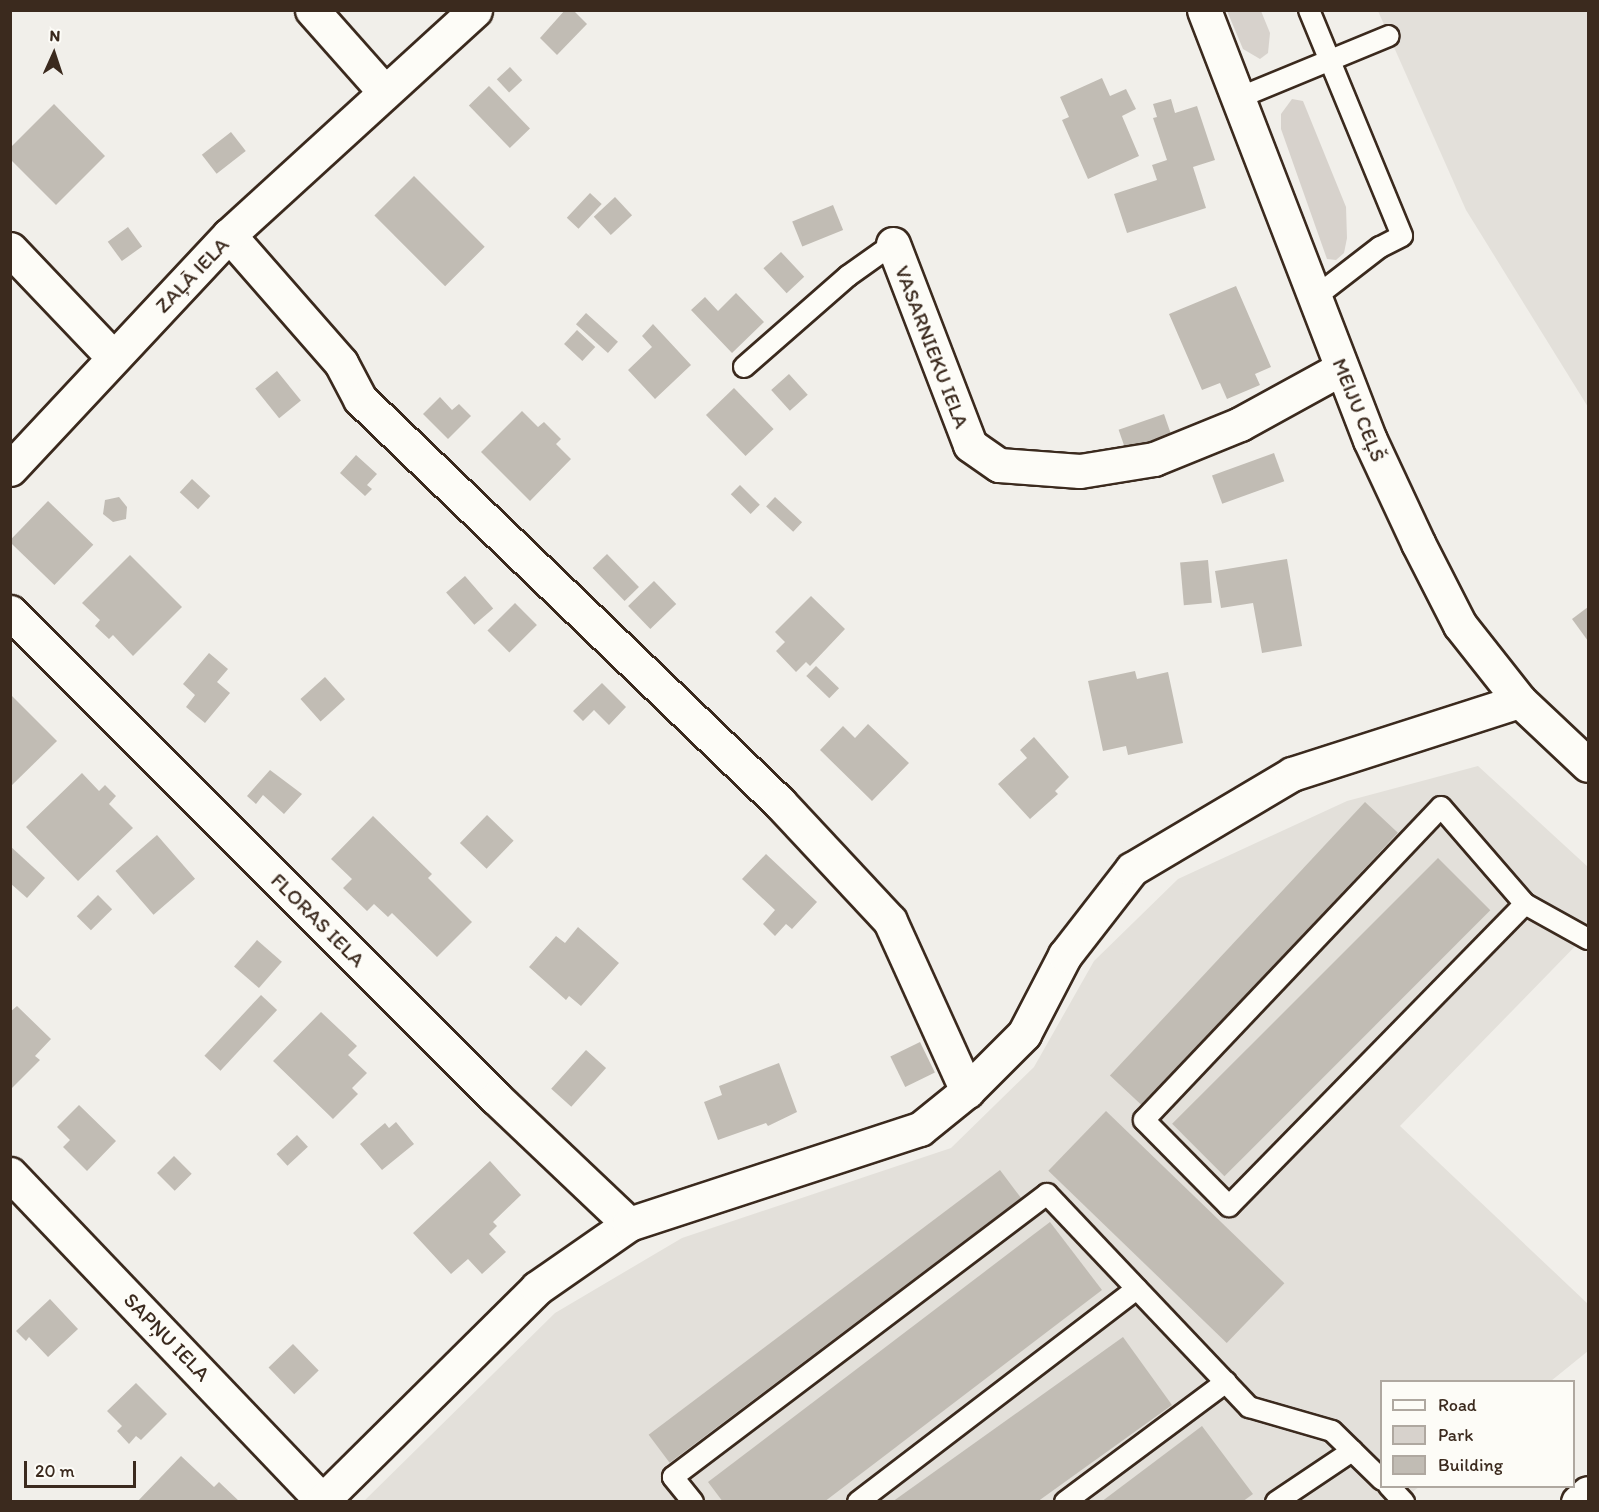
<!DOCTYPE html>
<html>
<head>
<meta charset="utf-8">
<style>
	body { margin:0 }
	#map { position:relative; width:1599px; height:1512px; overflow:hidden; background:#f1efea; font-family:Itim,sans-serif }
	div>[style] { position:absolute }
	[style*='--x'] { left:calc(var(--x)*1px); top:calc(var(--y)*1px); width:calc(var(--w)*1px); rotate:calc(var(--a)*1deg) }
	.built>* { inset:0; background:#e3e0da }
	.green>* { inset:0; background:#d7d2cc }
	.building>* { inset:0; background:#c1bcb4; transform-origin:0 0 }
	.roads { filter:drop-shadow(2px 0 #3b2a1e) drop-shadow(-2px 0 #3b2a1e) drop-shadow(0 2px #3b2a1e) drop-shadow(0 -2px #3b2a1e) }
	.lane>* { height:20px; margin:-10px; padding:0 10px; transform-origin:10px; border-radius:10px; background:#fdfcf7 }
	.street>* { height:33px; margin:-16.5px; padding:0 16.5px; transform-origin:16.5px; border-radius:16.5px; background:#fdfcf7 }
	.secondary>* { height:33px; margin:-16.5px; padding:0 16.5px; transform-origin:16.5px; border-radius:16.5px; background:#fdfcf7 }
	span { translate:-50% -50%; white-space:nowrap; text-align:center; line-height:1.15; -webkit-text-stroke:6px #fdfcf7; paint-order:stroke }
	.street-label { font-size:21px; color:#3b2a1e }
	.frame { position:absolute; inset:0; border:12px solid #3b2a1e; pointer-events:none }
	.legend { position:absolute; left:1380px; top:1380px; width:195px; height:108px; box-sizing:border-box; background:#fdfcf7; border:2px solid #afa8a0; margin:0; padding:8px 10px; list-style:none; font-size:18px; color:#3b2a1e }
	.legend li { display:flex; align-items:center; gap:12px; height:30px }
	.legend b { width:30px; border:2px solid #afa8a0 }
	.north { position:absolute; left:24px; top:24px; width:60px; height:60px; -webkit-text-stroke:4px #fdfcf7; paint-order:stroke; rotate:3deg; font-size:16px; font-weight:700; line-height:24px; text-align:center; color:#3b2a1e }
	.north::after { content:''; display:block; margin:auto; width:21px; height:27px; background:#3b2a1e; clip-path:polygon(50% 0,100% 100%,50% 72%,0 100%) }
	.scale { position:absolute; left:24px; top:1461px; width:112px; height:27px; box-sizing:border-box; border:3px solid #3b2a1e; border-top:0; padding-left:8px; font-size:18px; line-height:21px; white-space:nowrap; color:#3b2a1e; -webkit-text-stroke:4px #fdfcf7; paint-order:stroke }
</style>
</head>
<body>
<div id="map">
	<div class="built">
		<i style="clip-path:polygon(1378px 11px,1588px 11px,1588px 407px,1466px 210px)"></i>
		<i style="clip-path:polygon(1478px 766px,1588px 867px,1588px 933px,1400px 1126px,1588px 1304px,1588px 1351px,1551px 1381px,1382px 1382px,1382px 1486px,1419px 1487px,1400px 1501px,363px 1502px,555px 1313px,682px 1238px,951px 1148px,1034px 1067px,1094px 961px,1178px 879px,1347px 801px)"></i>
	</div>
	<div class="green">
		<i style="clip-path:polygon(1227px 11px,1261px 11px,1270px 33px,1268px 53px,1260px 59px,1243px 49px)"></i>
		<i style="clip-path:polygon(1292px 99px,1303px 101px,1346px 207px,1347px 238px,1344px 253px,1336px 260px,1327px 259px,1281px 129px,1281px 114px)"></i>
	</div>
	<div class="building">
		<i style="clip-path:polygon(565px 10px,573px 10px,587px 24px,557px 55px,540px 38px)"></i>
		<i style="left:510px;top:67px;width:18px;height:18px;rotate:47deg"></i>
		<i style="clip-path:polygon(1102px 78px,1110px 96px,1126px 89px,1136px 109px,1122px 116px,1139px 156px,1088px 179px,1062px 120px,1069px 117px,1060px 97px)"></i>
		<i style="left:489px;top:86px;width:59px;height:28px;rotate:46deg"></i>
		<i style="clip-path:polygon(1171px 99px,1175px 113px,1197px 106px,1215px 160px,1193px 167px,1206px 208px,1127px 233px,1114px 194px,1157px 180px,1152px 165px,1167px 160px,1153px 118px,1157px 117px,1153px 104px)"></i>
		<i style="clip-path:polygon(54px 104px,105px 156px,56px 205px,10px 159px,10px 148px)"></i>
		<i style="left:231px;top:132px;width:24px;height:37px;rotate:52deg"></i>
		<i style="left:414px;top:176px;width:100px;height:56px;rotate:45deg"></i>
		<i style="left:590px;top:193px;width:16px;height:34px;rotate:43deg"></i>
		<i style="left:615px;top:197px;width:25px;height:29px;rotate:47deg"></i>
		<i style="left:833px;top:205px;width:27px;height:44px;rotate:68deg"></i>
		<i style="left:128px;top:227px;width:24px;height:25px;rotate:54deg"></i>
		<i style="left:781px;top:252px;width:34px;height:24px;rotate:47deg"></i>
		<i style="clip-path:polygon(1236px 286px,1271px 367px,1255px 374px,1260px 385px,1227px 399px,1220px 383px,1202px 390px,1169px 314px)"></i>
		<i style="clip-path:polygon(736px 293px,764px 322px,732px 353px,691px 310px,705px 297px,718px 311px)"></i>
		<i style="left:586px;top:313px;width:43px;height:15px;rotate:42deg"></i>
		<i style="clip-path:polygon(653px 324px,691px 365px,655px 399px,628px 370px,652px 347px,642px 336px)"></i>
		<i style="left:577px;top:330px;width:25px;height:19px;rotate:43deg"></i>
		<i style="left:277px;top:371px;width:38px;height:28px;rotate:51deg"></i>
		<i style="left:789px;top:374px;width:28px;height:24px;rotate:48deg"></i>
		<i style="left:734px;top:388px;width:57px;height:39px;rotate:46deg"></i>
		<i style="clip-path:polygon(440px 397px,452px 410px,459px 404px,471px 416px,448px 439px,423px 414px)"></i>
		<i style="clip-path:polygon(522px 411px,538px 427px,544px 422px,561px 439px,556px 444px,571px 459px,530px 501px,481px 452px)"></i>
		<i style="left:1164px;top:414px;width:21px;height:48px;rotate:71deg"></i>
		<i style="left:1274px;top:453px;width:30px;height:66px;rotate:70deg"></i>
		<i style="clip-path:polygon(356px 455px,377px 474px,367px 485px,372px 489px,365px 496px,340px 473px)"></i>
		<i style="left:192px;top:479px;width:25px;height:18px;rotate:43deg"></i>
		<i style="left:740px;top:485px;width:28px;height:13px;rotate:45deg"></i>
		<i style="clip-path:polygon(119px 497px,127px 507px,126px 519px,113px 522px,103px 514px,105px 500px)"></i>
		<i style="left:775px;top:497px;width:37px;height:13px;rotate:43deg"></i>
		<i style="left:48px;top:501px;width:63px;height:56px;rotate:44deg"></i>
		<i style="left:607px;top:554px;width:46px;height:20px;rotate:46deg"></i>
		<i style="clip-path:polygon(130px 555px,182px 607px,133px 656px,113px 635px,109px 639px,95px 626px,100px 620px,82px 603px)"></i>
		<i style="clip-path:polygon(1287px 559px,1302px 646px,1262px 653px,1253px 603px,1221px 608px,1215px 571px)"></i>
		<i style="left:1208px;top:560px;width:43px;height:28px;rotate:85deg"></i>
		<i style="left:465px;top:576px;width:43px;height:25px;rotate:49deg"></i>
		<i style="left:654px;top:581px;width:32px;height:36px;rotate:46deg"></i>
		<i style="clip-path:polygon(811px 596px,845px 629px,810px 666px,806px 662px,796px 672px,776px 651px,785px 642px,775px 632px)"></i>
		<i style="left:515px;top:603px;width:31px;height:39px;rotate:45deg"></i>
		<i style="clip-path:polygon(1588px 607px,1588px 641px,1572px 619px)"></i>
		<i style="clip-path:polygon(209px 653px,228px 669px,217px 682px,230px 693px,205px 723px,186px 707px,195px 695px,183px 684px)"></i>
		<i style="left:816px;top:666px;width:32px;height:14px;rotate:44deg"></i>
		<i style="clip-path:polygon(1135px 671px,1137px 679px,1168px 672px,1183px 743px,1128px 755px,1126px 746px,1103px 751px,1088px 681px)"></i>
		<i style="left:325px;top:677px;width:30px;height:33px;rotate:48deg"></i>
		<i style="clip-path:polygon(602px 683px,626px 707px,609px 725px,594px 710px,583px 721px,573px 711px)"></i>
		<i style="clip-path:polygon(10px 694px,57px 741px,10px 787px)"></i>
		<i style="clip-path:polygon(868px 724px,909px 763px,872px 801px,820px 750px,843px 726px,855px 738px)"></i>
		<i style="clip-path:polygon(1034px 737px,1069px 777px,1055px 791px,1058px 794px,1030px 819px,998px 784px,1027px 758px,1020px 750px)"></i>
		<i style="clip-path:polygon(270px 770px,302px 794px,284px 814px,263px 795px,256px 804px,247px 796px)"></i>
		<i style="clip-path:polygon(82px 773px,99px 791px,105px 785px,116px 796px,109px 804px,133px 828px,78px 881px,26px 827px)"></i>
		<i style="left:1365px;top:802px;width:45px;height:374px;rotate:43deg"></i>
		<i style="left:487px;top:815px;width:37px;height:39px;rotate:44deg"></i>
		<i style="clip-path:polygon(373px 816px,432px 874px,428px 878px,472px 922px,437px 957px,392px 913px,388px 917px,374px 904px,367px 911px,343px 888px,352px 879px,331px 859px)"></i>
		<i style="left:157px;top:835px;width:58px;height:55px;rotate:49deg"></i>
		<i style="clip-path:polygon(10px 846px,45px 878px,27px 898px,10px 883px)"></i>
		<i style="clip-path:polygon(766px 854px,817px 902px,792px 929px,786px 924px,775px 936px,763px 924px,775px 910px,742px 879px)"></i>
		<i style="left:1438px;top:858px;width:74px;height:376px;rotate:45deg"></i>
		<i style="left:98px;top:895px;width:20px;height:30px;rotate:45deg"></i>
		<i style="clip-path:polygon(578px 927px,619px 963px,581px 1006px,569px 996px,566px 1000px,529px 967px,556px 936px,565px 943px)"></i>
		<i style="left:257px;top:940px;width:33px;height:35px;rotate:41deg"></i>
		<i style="left:261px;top:995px;width:22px;height:83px;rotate:43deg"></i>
		<i style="clip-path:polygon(17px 1006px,51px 1039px,35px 1056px,40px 1060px,10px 1090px,10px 1012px)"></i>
		<i style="clip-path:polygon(321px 1012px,357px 1046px,348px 1055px,367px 1073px,352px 1088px,358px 1094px,333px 1119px,273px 1061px)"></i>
		<i style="left:920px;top:1042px;width:34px;height:33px;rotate:64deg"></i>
		<i style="left:586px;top:1050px;width:27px;height:52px;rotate:42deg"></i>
		<i style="clip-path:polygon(779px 1063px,797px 1112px,768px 1126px,766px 1123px,718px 1140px,704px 1102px,722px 1095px,719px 1086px)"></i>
		<i style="clip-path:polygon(79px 1105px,116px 1141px,87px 1171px,63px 1147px,70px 1140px,57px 1127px)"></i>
		<i style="left:1106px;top:1111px;width:248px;height:83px;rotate:44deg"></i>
		<i style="clip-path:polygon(396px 1122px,414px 1144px,382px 1170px,360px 1144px,385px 1123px,389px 1128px)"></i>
		<i style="left:297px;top:1135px;width:16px;height:28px;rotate:47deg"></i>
		<i style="left:174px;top:1156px;width:25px;height:24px;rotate:45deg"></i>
		<i style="clip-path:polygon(490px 1161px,521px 1195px,493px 1222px,497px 1226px,489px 1234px,506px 1252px,482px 1274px,468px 1259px,451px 1274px,413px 1233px)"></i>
		<i style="left:1000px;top:1170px;width:35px;height:440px;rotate:53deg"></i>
		<i style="clip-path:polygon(1050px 1222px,1102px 1290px,824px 1502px,723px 1502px,708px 1482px)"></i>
		<i style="clip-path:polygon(50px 1299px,78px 1329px,48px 1357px,29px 1337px,26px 1341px,16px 1331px)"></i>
		<i style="clip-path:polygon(1123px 1337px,1172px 1405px,1037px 1502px,892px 1502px)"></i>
		<i style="left:293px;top:1344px;width:37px;height:34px;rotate:46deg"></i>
		<i style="clip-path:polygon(136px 1383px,167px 1414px,141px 1440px,136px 1436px,129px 1444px,117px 1431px,122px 1426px,107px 1411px)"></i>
		<i style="clip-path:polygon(1202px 1426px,1253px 1494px,1242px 1502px,1101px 1502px)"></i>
		<i style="clip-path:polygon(181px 1456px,214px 1487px,219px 1482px,240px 1502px,137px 1502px)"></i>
	</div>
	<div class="roads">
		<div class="lane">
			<i style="--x:1309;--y:10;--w:244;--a:67.6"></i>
			<i style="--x:1402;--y:236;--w:25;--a:153"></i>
			<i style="--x:1380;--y:247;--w:83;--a:142.3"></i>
			<i style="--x:1236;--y:99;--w:165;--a:-22.4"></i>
			<i style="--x:744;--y:367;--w:138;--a:-41.2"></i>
			<i style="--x:848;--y:276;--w:55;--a:-35.4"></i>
			<i style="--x:1525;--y:904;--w:423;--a:134.4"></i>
			<i style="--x:1229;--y:1206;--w:121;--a:-134.7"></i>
			<i style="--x:1144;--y:1120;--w:431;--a:-46.5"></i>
			<i style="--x:1441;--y:807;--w:128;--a:49.1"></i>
			<i style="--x:1525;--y:904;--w:72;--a:29.1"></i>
			<i style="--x:1389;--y:1486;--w:22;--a:47"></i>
			<i style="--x:693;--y:1502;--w:32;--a:-129"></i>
			<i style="--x:673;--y:1477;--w:469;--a:-37.1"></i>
			<i style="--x:1047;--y:1194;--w:294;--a:46.5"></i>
			<i style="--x:1249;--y:1407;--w:86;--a:16.1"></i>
			<i style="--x:1332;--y:1431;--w:70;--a:44.4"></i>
			<i style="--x:858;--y:1502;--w:351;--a:-37.4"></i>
			<i style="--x:1065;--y:1502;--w:201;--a:-36.7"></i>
			<i style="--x:1276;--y:1502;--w:92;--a:-33.9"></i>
		</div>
		<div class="street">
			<i style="--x:312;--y:10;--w:107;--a:48.4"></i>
			<i style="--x:229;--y:235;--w:170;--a:48.8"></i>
			<i style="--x:341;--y:363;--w:41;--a:62.2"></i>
			<i style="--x:360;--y:399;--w:583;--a:43.89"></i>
			<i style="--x:780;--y:803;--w:161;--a:47"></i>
			<i style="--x:890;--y:921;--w:187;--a:65.6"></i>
			<i style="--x:893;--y:244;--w:215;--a:69"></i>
			<i style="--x:970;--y:445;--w:35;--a:35"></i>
			<i style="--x:999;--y:465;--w:81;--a:4.2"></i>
			<i style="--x:1080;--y:471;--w:75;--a:-9.2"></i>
			<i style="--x:1154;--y:459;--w:93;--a:-22.1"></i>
			<i style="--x:1240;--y:424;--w:116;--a:-28.8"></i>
			<i style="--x:10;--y:249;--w:149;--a:46.4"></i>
			<i style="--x:10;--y:469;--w:320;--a:-46.9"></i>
			<i style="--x:229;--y:235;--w:333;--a:-42.4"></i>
			<i style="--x:10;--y:612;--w:687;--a:45"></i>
			<i style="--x:496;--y:1098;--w:183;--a:43.5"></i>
			<i style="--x:10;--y:1174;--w:451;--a:46.3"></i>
			<i style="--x:321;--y:1502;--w:304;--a:-44.7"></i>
			<i style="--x:537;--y:1288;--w:112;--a:-34.8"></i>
			<i style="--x:629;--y:1224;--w:306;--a:-18.1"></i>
			<i style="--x:920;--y:1129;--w:60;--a:-39"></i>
			<i style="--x:967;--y:1091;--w:81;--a:-45"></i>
			<i style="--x:1024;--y:1034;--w:89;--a:-62.6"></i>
			<i style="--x:1065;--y:955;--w:109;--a:-52.1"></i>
			<i style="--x:1132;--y:869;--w:186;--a:-30.7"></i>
			<i style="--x:1292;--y:774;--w:239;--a:-17.8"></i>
		</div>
		<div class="secondary">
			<i style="--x:1204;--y:10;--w:461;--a:68.9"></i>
			<i style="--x:1370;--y:440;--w:114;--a:65"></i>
			<i style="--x:1418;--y:543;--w:92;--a:62.9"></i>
			<i style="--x:1460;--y:625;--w:97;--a:51.7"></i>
			<i style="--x:1520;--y:701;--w:93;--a:43.3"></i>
			<i style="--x:1578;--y:1502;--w:13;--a:-42"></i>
		</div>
	</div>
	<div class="street-label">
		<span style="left:192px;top:275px;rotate:-46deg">ZAĻĀ IELA</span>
		<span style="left:932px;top:347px;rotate:69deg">VASARNIEKU IELA</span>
		<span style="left:1359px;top:410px;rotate:68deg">MEIJU CEĻŠ</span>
		<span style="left:318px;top:920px;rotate:45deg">FLORAS IELA</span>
		<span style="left:167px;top:1337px;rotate:46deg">SAPŅU IELA</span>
	</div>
	<div class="frame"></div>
	<ul class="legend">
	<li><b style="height:8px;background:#fdfcf7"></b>Road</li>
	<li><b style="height:16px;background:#d7d2cc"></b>Park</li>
	<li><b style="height:16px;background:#c1bcb4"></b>Building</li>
	</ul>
	<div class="north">N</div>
	<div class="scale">20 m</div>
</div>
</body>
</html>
